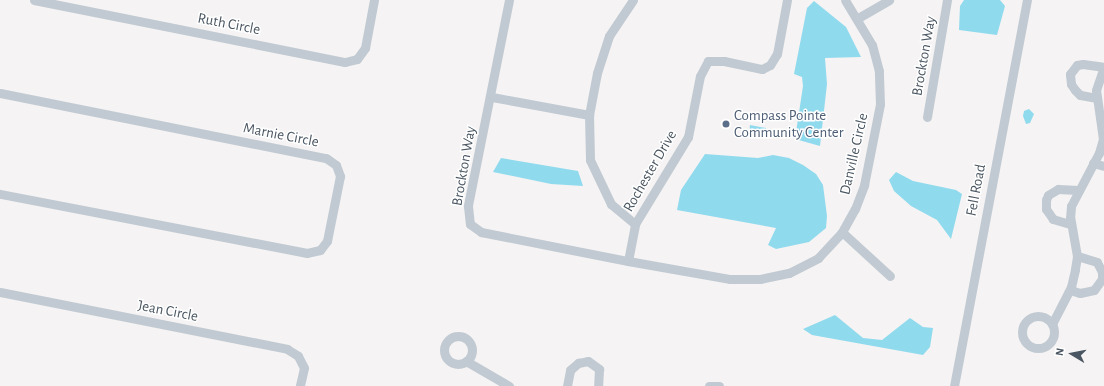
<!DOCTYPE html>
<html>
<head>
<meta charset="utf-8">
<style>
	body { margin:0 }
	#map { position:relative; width:1104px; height:386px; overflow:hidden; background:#f5f3f3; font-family:"Alegreya Sans",sans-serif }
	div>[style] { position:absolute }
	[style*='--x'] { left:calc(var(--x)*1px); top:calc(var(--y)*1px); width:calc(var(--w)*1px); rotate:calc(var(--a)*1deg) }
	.water>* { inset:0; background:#90daee }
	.street>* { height:9px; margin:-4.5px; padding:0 4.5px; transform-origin:4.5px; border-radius:4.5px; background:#c1cad2 }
	.street>.ring { margin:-4.5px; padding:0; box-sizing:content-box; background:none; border:9px solid #c1cad2; border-radius:50% }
	.dots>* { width:11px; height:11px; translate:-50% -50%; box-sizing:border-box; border:2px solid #fff; border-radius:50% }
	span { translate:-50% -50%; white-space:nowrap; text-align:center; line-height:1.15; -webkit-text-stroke:3px #fff; paint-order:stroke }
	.street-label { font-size:15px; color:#4a5661 }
	.service-label { font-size:15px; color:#4e5e75 }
	.left { translate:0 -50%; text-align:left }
	.north { position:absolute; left:1052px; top:334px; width:40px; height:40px; -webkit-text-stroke:3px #fff; paint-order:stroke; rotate:280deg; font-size:11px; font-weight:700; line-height:16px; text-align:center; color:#4a5661 }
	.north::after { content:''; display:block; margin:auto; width:14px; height:18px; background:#4a5661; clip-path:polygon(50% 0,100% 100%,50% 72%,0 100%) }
</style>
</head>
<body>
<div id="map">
	<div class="water">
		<i style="clip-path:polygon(964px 0,1000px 0,1005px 6px,997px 35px,959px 30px,960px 6px)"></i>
		<i style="clip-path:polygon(814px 1px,846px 27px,861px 57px,825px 58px,827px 84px,820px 146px,795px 139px,803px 86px,802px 77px,794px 74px,807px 8px)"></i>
		<i style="clip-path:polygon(1029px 109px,1034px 114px,1030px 123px,1026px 124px,1023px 116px,1024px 111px)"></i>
		<i style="clip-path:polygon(750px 125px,766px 128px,766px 135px,749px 133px)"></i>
		<i style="clip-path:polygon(705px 154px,758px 158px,773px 155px,789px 158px,803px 165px,816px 174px,823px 185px,827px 216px,826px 228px,809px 242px,776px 249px,768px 245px,776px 228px,677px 210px,681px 190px)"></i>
		<i style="clip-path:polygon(501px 158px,578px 171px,583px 186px,551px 184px,493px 172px)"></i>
		<i style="clip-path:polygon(896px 172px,913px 181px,956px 190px,962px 194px,951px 239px,937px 220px,911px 206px,894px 191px,889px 180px)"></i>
		<i style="clip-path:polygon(835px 315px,863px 338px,882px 340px,910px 318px,923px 327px,933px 328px,930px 347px,923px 355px,812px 335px,803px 329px)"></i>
	</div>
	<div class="street">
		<i style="--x:34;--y:0;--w:317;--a:11.3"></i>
		<i style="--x:345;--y:62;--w:12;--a:-14"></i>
		<i style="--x:357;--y:59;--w:14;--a:-54"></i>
		<i style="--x:365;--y:48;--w:49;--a:-79.4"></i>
		<i style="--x:509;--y:0;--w:210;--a:101.3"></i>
		<i style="--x:468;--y:206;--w:18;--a:84"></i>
		<i style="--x:470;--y:224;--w:14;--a:36"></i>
		<i style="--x:481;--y:232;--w:150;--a:11.2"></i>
		<i style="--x:628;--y:261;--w:104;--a:10"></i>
		<i style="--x:730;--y:279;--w:30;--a:0"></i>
		<i style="--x:760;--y:279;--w:30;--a:-12"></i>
		<i style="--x:789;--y:273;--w:33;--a:-27"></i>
		<i style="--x:818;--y:258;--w:35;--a:-47"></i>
		<i style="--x:842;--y:232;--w:26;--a:-61"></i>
		<i style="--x:855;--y:209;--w:26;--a:-69"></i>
		<i style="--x:864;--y:185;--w:83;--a:-78.8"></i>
		<i style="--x:880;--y:104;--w:33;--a:-92"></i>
		<i style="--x:879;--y:71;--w:27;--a:-105"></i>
		<i style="--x:872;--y:45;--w:52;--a:-121"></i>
		<i style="--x:633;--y:0;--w:43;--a:123.7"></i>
		<i style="--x:609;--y:36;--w:39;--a:108"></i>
		<i style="--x:597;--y:73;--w:43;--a:100.8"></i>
		<i style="--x:589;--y:115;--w:45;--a:88.7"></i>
		<i style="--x:590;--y:160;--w:49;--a:64.5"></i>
		<i style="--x:611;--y:204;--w:31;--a:40"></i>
		<i style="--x:858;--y:18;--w:36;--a:-30"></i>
		<i style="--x:0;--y:93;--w:332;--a:11.3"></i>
		<i style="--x:326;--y:158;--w:12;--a:35"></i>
		<i style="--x:336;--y:165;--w:12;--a:70"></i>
		<i style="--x:340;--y:176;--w:66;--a:101.3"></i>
		<i style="--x:327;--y:241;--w:11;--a:128"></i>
		<i style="--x:320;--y:250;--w:13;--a:167"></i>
		<i style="--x:307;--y:253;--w:313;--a:-169.1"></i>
		<i style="--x:492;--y:97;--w:99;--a:10.5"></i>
		<i style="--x:1097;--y:98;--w:17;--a:-170"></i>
		<i style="--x:1080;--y:95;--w:7;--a:-135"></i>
		<i style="--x:1075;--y:90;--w:7;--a:-124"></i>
		<i style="--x:1071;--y:84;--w:10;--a:-96"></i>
		<i style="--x:1070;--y:74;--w:11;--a:-52"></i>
		<i style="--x:1077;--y:65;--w:6;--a:-9"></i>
		<i style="--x:1083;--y:64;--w:21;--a:8"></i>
		<i style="--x:927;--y:117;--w:119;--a:-80.3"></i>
		<i style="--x:1093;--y:163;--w:11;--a:15"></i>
		<i style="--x:1070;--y:224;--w:18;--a:-164"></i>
		<i style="--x:1053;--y:219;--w:12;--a:-125"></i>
		<i style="--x:1046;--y:209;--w:9;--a:-90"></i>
		<i style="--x:1046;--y:200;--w:5;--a:-68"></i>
		<i style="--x:1048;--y:195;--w:12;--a:-31"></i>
		<i style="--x:1058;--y:189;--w:20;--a:3"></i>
		<i style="--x:842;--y:232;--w:65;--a:42.5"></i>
		<i style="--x:628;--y:261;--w:38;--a:-79"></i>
		<i style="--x:635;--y:224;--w:102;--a:-58.7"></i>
		<i style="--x:688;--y:137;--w:62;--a:-78.9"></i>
		<i style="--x:700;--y:76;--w:17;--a:-62"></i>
		<i style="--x:708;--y:61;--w:16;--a:0"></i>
		<i style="--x:724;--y:61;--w:39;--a:12"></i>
		<i style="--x:762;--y:69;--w:9;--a:-27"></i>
		<i style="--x:770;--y:65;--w:13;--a:-58"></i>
		<i style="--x:777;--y:54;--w:55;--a:-79.5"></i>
		<i style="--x:1070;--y:290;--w:10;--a:17"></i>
		<i style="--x:1080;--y:293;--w:14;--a:-12"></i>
		<i style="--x:1094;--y:290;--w:14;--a:-54"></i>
		<i style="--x:1102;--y:279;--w:7;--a:-90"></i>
		<i style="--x:1102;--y:272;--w:11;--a:-117"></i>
		<i style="--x:1097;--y:262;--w:21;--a:-163"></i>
		<i style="--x:0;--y:292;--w:293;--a:11.2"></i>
		<i style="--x:287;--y:349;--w:13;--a:32"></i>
		<i style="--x:298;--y:356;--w:13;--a:63"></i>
		<i style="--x:304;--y:368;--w:18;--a:103"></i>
		<i class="ring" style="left:1022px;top:316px;width:23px;height:23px"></i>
		<i style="--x:1052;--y:324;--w:42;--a:-62.8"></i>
		<i style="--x:1071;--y:287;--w:18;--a:-77"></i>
		<i style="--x:1075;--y:269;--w:13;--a:-81"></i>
		<i style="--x:1077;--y:256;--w:39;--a:-100"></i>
		<i style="--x:1070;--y:218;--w:12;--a:-85"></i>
		<i style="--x:1071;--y:206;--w:60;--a:-62.2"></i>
		<i style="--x:1099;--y:153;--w:15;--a:-74"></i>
		<i style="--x:1103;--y:139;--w:49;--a:-98.1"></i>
		<i style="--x:1096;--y:90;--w:24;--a:-71"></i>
		<i class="ring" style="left:444px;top:336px;width:19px;height:19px"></i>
		<i style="--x:466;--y:361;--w:50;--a:30.2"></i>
		<i style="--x:567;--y:386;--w:16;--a:-79"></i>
		<i style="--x:570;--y:370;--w:11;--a:-41"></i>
		<i style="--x:578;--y:363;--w:10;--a:-11"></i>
		<i style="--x:588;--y:361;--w:14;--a:36"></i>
		<i style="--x:599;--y:369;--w:17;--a:93"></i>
		<i style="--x:709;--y:386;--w:10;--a:0"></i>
		<i style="--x:954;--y:386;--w:393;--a:-79.3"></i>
	</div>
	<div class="dots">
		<i style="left:726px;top:124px;background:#5c6f8a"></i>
	</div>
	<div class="street-label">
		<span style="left:229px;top:24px;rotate:11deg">Ruth Circle</span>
		<span style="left:924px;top:56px;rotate:-80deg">Brockton Way</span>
		<span style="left:281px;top:135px;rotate:11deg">Marnie Circle</span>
		<span style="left:854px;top:154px;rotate:-77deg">Danville Circle</span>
		<span style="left:464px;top:166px;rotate:-80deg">Brockton Way</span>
		<span style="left:650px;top:171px;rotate:-60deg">Rochester Drive</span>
		<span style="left:976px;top:190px;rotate:-79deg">Fell Road</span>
		<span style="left:168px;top:311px;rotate:11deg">Jean Circle</span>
	</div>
	<div class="service-label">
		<span class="left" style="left:734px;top:124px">Compass Pointe<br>Community Center</span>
	</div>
	<div class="north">N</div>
</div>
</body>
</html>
